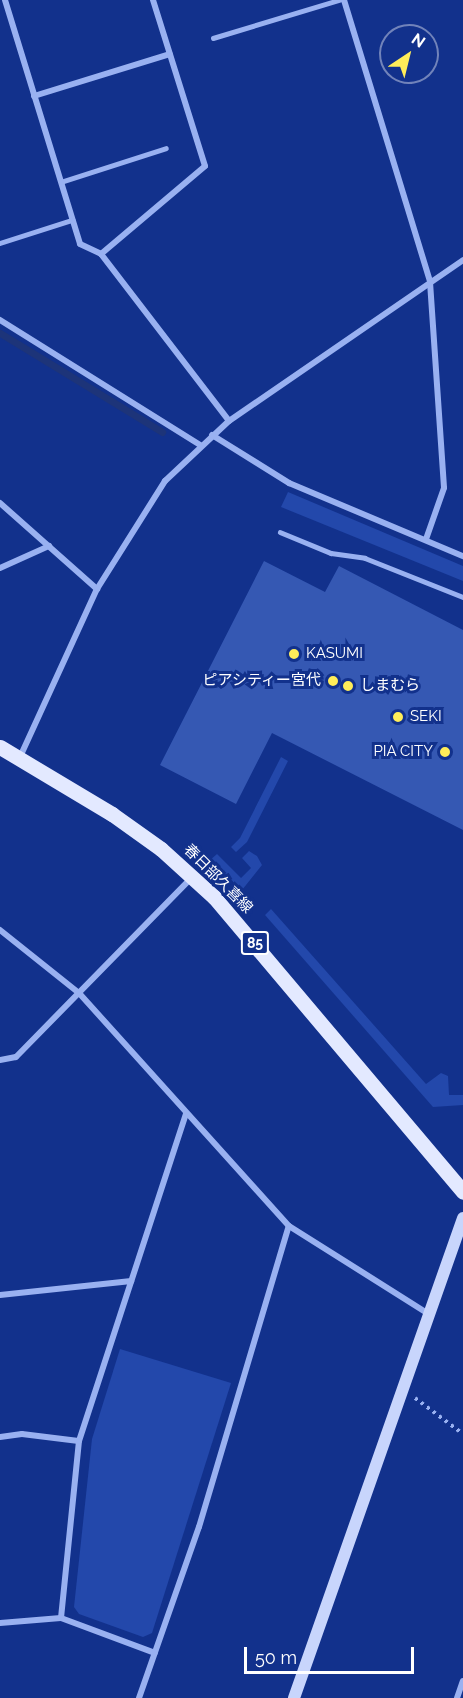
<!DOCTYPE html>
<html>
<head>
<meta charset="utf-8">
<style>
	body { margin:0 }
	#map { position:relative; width:463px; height:1698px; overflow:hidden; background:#12318c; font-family:Raleway,"Noto Sans JP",sans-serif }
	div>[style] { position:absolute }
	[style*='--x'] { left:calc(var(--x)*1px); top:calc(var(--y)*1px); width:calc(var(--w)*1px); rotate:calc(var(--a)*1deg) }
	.green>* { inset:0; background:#2348ab }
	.stream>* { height:7px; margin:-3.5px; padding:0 3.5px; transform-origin:3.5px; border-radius:3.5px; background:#1d3479 }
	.building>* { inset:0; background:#3558b3 }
	.path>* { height:4px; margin-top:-2px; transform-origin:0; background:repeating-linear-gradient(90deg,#99b1f1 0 3px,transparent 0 7.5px) }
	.lane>* { height:4.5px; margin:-2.25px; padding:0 2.25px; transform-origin:2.25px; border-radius:2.25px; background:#99b1f1 }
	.street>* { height:6px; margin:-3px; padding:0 3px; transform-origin:3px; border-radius:3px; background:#99b1f1 }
	.secondary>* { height:12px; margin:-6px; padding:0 6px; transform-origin:6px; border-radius:6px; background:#c8d5fc }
	.primary>* { height:15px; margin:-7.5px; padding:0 7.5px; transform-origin:7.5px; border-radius:7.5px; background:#e3e9ff }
	.dots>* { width:16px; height:16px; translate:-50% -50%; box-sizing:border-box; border:3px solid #12318c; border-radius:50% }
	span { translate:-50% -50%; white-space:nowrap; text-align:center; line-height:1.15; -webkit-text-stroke:6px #12318c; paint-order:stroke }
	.shield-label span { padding:2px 4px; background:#12318c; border:2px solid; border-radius:4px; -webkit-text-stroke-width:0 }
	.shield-label { font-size:14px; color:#fff; font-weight:700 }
	.poi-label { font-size:15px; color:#fff }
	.left { translate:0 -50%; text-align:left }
	.right { translate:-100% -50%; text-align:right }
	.street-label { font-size:15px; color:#fff }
	.north { position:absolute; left:379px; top:24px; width:60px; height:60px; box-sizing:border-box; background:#12318c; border:2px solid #7183ba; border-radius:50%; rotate:35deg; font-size:16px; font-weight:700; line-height:24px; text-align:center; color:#fff }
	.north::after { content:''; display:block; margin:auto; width:21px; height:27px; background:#ffed59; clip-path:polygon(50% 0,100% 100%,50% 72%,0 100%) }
	.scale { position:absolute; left:244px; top:1647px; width:170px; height:27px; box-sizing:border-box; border:3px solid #fff; border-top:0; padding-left:8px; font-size:18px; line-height:21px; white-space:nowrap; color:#fff; -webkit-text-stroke:4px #12318c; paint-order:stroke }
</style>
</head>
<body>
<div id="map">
	<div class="green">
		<i style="clip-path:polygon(288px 492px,463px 566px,463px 581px,281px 507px)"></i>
		<i style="clip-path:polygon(281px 757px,288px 761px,247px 842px,236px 852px,231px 847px,240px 838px)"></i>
		<i style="clip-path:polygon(249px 851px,257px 856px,262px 865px,242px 890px,209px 861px,217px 854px,241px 878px,251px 868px,242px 858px)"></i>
		<i style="clip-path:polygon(271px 909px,426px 1084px,441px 1073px,448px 1076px,449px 1095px,463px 1095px,463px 1105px,433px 1107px,265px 915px)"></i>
		<i style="clip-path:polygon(120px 1349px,231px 1383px,152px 1633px,143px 1637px,79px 1614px,74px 1607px,92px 1439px)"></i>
	</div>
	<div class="stream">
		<i style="--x:0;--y:333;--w:190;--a:31.4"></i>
	</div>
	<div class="building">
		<i style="clip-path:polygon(264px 561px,325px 592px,339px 566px,463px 630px,463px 830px,272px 733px,236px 804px,160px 765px)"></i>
	</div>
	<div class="path">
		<i style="--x:415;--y:1398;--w:60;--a:36.9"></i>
	</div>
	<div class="lane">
		<i style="--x:213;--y:38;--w:132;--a:-16.8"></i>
		<i style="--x:61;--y:182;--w:110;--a:-17.9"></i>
		<i style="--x:0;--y:243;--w:76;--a:-17.7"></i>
		<i style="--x:280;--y:532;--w:55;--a:22.4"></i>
		<i style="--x:331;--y:553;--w:34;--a:8"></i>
		<i style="--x:365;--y:558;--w:105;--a:21.7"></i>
	</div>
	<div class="street">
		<i style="--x:5;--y:0;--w:255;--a:72.9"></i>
		<i style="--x:80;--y:244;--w:23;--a:25"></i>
		<i style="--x:101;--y:254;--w:210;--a:52.5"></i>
		<i style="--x:344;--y:0;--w:295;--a:73"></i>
		<i style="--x:430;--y:282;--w:206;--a:86.1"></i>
		<i style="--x:444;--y:488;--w:54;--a:109.4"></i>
		<i style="--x:34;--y:96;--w:142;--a:-17.2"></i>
		<i style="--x:101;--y:254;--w:136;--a:-40.2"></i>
		<i style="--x:205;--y:166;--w:174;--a:-107.4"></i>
		<i style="--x:0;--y:320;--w:236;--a:32"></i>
		<i style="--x:212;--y:435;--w:91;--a:31.9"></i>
		<i style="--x:289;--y:483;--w:189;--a:22.8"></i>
		<i style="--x:0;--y:503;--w:130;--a:41.6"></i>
		<i style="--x:0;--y:568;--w:54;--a:-24.2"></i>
		<i style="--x:20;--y:757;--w:185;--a:-65.4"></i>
		<i style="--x:97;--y:589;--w:128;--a:-57.8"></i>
		<i style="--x:165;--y:481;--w:88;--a:-43.2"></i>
		<i style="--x:229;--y:421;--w:284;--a:-34.5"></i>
		<i style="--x:0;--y:930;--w:101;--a:38.6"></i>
		<i style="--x:79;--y:993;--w:314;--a:48"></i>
		<i style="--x:289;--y:1226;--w:165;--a:32.2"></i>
		<i style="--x:0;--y:1060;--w:16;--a:-11"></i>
		<i style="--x:16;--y:1057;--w:250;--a:-45.6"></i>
		<i style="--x:0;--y:1295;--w:132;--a:-6.1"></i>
		<i style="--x:0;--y:1437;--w:22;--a:-8"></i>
		<i style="--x:22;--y:1434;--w:57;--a:7"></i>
		<i style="--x:61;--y:1618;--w:178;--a:-84.2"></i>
		<i style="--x:79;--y:1441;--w:345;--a:-71.9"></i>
		<i style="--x:0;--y:1623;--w:61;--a:-4.7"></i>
		<i style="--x:61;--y:1618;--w:100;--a:20.4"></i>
		<i style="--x:139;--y:1698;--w:181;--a:-70.7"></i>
		<i style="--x:199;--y:1527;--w:314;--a:-73.4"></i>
		<i style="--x:457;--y:1698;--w:18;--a:-71"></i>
	</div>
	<div class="secondary">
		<i style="--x:294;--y:1698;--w:509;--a:-70.6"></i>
	</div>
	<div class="primary">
		<i style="--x:0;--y:747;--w:131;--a:30.9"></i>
		<i style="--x:112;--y:814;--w:60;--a:35.5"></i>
		<i style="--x:161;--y:849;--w:72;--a:42.2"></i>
		<i style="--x:214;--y:897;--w:386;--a:49.8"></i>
	</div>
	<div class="dots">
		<i style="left:294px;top:654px;background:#ffed59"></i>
		<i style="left:333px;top:681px;background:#ffed59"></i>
		<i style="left:348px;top:686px;background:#ffed59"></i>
		<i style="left:398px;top:717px;background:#ffed59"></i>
		<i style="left:445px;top:752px;background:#ffed59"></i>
	</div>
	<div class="shield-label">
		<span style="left:255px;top:943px">85</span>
	</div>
	<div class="poi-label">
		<span class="left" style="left:306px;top:654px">KASUMI</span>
		<span class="right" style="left:321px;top:681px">ピアシティー宮代</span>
		<span class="left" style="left:360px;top:686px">しまむら</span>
		<span class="left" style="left:410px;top:717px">SEKI</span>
		<span class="right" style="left:433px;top:752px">PIA CITY</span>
	</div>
	<div class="street-label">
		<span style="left:218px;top:879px;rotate:45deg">春日部久喜線</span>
	</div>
	<div class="north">N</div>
	<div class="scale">50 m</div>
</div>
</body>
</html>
